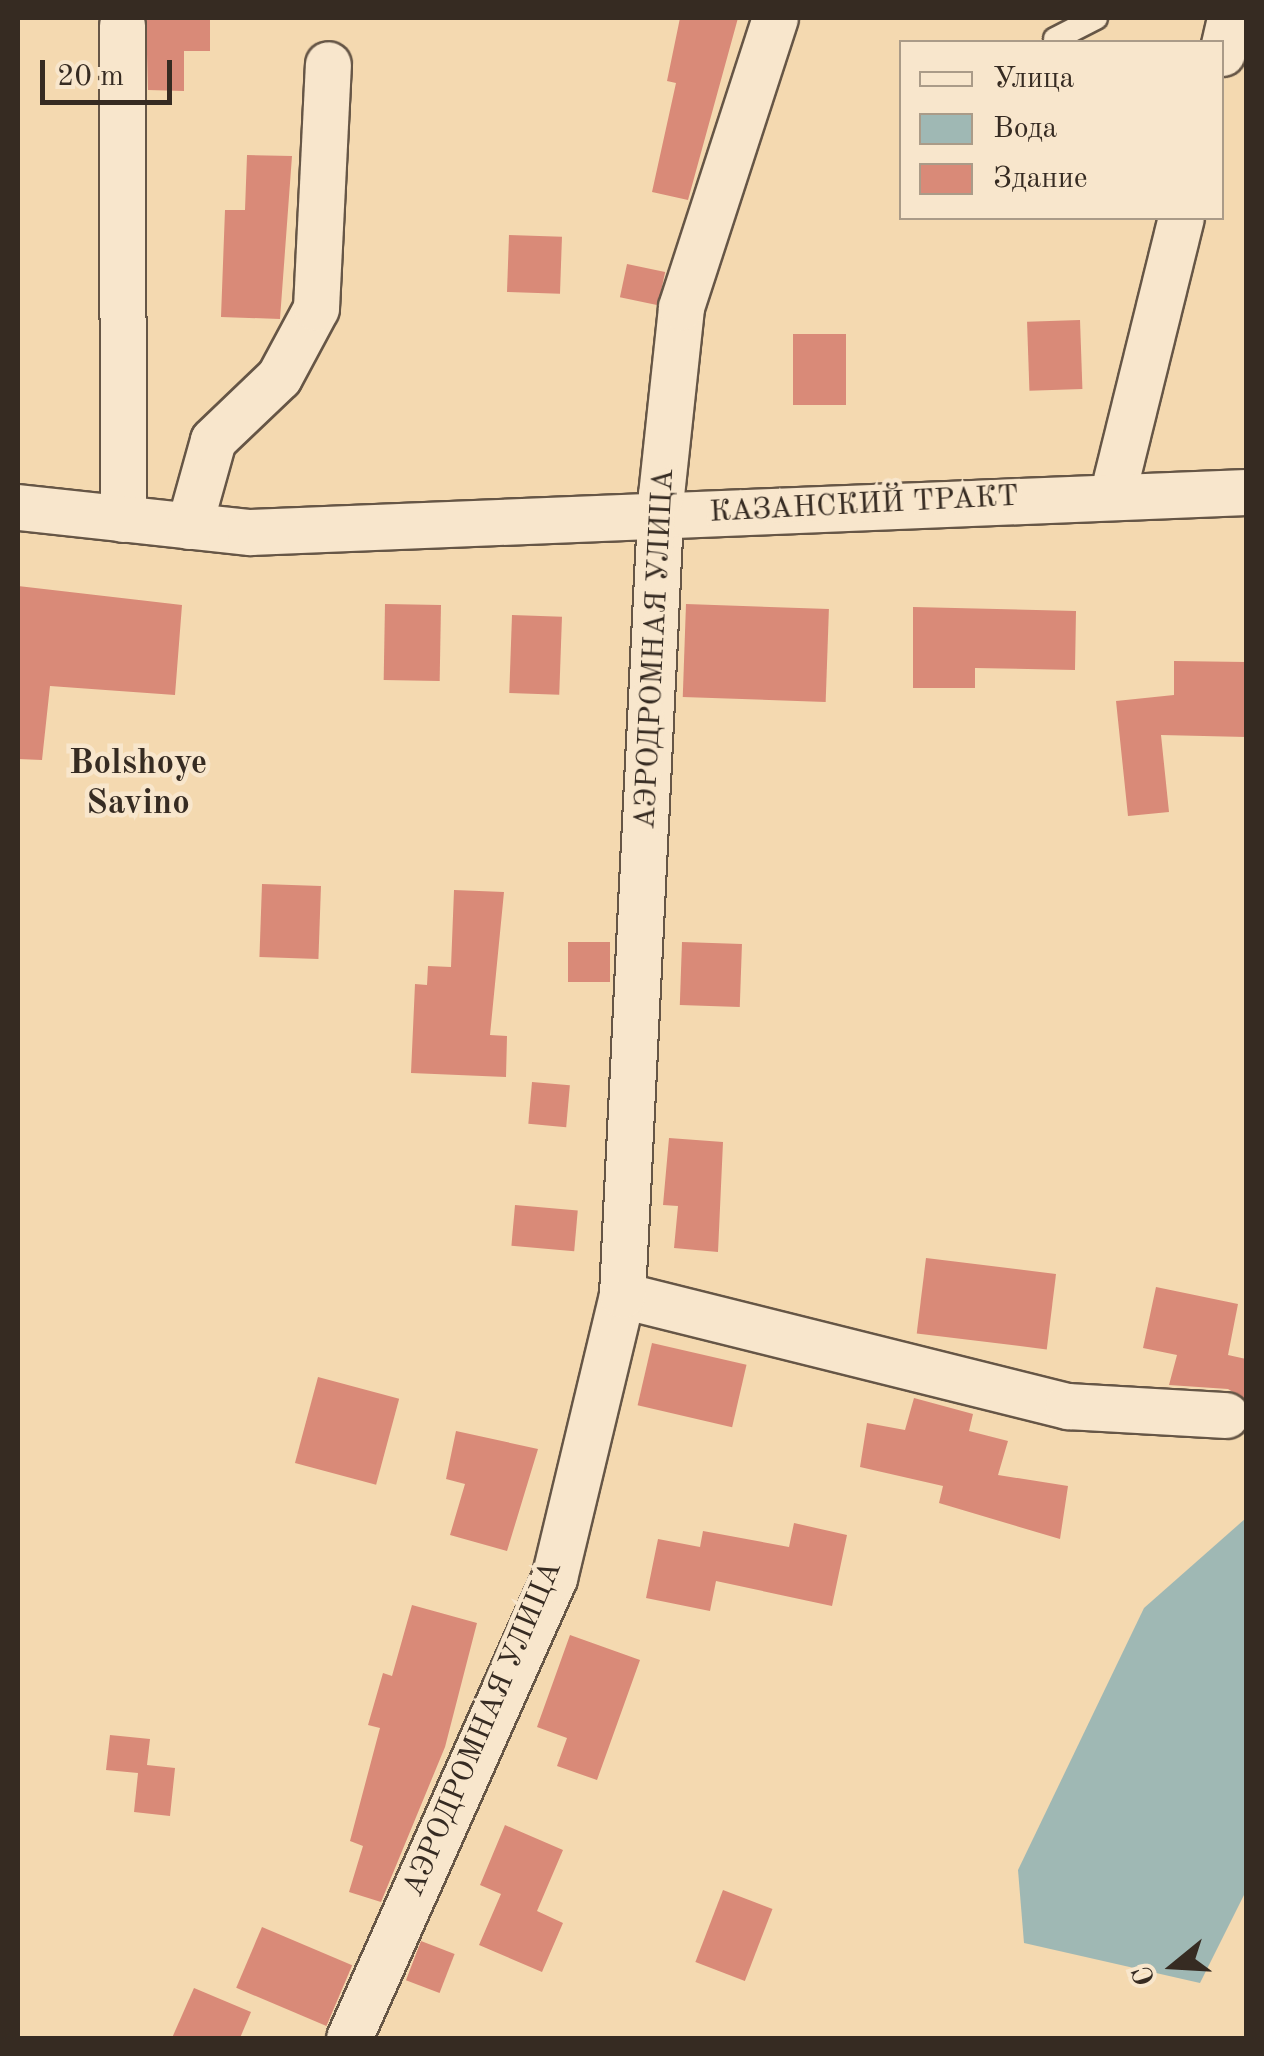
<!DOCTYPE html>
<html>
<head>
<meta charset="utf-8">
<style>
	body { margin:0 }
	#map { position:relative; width:1264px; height:2056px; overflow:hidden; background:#f4d9b0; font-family:"Old Standard TT",serif }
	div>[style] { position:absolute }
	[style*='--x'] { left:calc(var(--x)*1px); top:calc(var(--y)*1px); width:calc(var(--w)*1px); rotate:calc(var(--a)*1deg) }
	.water>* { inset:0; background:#9fb8b4 }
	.building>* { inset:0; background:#d98a78; transform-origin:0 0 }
	.roads { filter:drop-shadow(2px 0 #665646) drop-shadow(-2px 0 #665646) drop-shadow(0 2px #665646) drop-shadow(0 -2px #665646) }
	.lane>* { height:22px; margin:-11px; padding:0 11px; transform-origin:11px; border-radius:11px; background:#f8e6cc }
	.street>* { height:45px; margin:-22.5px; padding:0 22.5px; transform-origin:22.5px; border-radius:22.5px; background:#f8e6cc }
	span { translate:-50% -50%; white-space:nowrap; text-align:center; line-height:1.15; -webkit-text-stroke:9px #f8e6cc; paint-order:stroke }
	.street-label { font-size:30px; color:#362b22 }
	.quarter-label { font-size:35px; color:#362b22; font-weight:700 }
	.frame { position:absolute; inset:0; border:20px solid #362b22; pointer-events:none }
	.legend { position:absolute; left:899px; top:40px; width:325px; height:180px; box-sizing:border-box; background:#f8e6cc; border:2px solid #aa9b88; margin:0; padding:12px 18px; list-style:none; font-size:30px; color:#362b22 }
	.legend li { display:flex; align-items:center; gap:20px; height:50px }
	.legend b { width:50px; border:2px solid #aa9b88 }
	.north { position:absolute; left:1124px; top:1916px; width:100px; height:100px; -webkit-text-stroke:8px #f8e6cc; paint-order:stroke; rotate:252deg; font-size:28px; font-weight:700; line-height:40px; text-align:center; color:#362b22 }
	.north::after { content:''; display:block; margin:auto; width:35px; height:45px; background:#362b22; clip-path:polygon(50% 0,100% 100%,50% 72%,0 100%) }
	.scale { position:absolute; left:40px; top:60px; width:132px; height:45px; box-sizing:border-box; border:5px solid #362b22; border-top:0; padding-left:12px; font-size:30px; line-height:35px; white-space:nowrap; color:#362b22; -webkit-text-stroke:8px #f8e6cc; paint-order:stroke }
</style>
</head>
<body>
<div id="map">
	<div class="water">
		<i style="clip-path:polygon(1246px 1518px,1246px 1891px,1200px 1983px,1024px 1943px,1018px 1870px,1144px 1608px)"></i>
	</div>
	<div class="building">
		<i style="clip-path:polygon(146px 18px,210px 18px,210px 51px,184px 51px,184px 91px,148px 90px)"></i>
		<i style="clip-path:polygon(680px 18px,738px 18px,688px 200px,652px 192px,676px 83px,667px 81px)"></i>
		<i style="clip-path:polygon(247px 155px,292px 156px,280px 319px,221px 317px,225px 210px,245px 210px)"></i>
		<i style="left:509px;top:235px;width:53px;height:57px;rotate:2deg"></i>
		<i style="left:627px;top:264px;width:39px;height:34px;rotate:12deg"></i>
		<i style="left:1080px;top:320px;width:69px;height:53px;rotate:88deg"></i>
		<i style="left:793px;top:334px;width:53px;height:71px"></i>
		<i style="clip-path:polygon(18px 586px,182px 605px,175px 695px,50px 686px,42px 760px,18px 759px)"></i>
		<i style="left:385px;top:604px;width:56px;height:76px;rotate:1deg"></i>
		<i style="left:686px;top:604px;width:143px;height:93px;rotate:2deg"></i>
		<i style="clip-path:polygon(913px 607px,1076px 611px,1075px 670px,975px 668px,975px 688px,913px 688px)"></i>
		<i style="left:512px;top:615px;width:50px;height:78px;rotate:2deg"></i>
		<i style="clip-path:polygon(1174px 661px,1246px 662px,1246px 737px,1161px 735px,1169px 812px,1128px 816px,1116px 701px,1174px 695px)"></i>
		<i style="left:262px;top:884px;width:59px;height:73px;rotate:2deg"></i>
		<i style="clip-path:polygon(454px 890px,504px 892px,490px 1035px,507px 1036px,506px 1077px,411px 1073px,415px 984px,427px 985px,428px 966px,451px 967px)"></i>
		<i style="left:568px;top:942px;width:42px;height:40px"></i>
		<i style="left:682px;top:942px;width:60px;height:63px;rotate:2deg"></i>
		<i style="left:532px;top:1082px;width:38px;height:42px;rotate:5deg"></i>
		<i style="clip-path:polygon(669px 1138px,723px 1142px,718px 1252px,674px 1248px,678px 1206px,663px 1205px)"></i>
		<i style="left:515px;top:1205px;width:63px;height:41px;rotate:5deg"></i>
		<i style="left:926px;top:1258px;width:131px;height:76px;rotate:7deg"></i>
		<i style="clip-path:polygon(1156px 1287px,1238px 1304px,1228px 1355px,1246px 1359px,1246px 1400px,1228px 1389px,1169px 1385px,1177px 1355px,1143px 1348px)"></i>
		<i style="left:652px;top:1343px;width:97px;height:64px;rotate:13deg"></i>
		<i style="left:318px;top:1377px;width:84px;height:89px;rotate:15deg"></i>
		<i style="clip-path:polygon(914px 1398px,973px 1414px,969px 1431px,1008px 1441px,998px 1475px,1068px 1486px,1060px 1539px,939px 1503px,943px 1486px,860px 1467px,867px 1423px,905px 1430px)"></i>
		<i style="clip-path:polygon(456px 1431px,538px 1449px,507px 1551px,450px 1535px,465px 1484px,446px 1479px)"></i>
		<i style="clip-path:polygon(794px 1523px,847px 1535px,832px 1606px,716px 1581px,710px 1611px,646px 1598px,658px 1539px,700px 1547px,703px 1531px,789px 1547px)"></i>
		<i style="clip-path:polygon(412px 1605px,477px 1623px,445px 1747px,381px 1902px,349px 1892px,363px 1846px,350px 1841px,380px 1728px,368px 1725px,383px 1673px,392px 1676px)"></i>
		<i style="clip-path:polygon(570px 1635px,640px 1660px,597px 1780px,557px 1766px,567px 1738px,537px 1727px)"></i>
		<i style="clip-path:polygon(110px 1735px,150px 1739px,147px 1765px,175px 1768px,170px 1816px,134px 1812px,138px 1773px,106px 1770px)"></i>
		<i style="clip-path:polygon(505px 1825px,563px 1850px,537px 1911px,563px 1923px,542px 1972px,479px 1945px,501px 1894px,480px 1885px)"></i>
		<i style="left:723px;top:1890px;width:53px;height:77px;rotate:21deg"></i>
		<i style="left:262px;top:1927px;width:98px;height:66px;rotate:23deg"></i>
		<i style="left:421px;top:1941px;width:36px;height:42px;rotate:21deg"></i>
		<i style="clip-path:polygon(194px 1988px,251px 2012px,240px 2038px,172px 2038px)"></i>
	</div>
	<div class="roads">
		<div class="lane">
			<i style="--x:1055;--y:39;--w:46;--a:-27.1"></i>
		</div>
		<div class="street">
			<i style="--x:122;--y:25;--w:494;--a:89.9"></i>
			<i style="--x:1222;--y:53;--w:36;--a:-77"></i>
			<i style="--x:1113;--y:492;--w:282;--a:-76.1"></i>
			<i style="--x:18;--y:507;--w:233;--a:6.2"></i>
			<i style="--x:250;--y:532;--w:997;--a:-2.3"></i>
			<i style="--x:189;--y:526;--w:89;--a:-74.4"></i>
			<i style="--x:213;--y:440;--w:91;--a:-43.7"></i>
			<i style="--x:279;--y:377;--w:78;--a:-61.8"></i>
			<i style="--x:316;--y:308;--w:244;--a:-87.2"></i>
			<i style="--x:622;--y:1295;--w:460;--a:14"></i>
			<i style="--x:1068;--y:1406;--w:158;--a:3.3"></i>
			<i style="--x:349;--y:2038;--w:504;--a:-65.98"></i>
			<i style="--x:554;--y:1578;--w:291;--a:-76.5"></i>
			<i style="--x:622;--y:1295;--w:801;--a:-87.21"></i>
			<i style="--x:661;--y:495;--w:189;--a:-83.9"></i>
			<i style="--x:681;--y:307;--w:304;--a:-72"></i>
		</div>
	</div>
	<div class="street-label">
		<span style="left:864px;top:505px;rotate:-3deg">КАЗАНСКИЙ ТРАКТ</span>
		<span style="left:655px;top:649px;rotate:-87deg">АЭРОДРОМНАЯ УЛИЦА</span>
		<span style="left:483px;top:1729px;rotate:-67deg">АЭРОДРОМНАЯ УЛИЦА</span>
	</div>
	<div class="quarter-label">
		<span style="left:138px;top:784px">Bolshoye<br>Savino</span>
	</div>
	<div class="frame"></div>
	<ul class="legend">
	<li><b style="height:12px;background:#f8e6cc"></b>Улица</li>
	<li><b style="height:28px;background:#9fb8b4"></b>Вода</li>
	<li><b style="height:28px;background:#d98a78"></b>Здание</li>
	</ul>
	<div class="north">С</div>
	<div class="scale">20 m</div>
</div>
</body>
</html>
